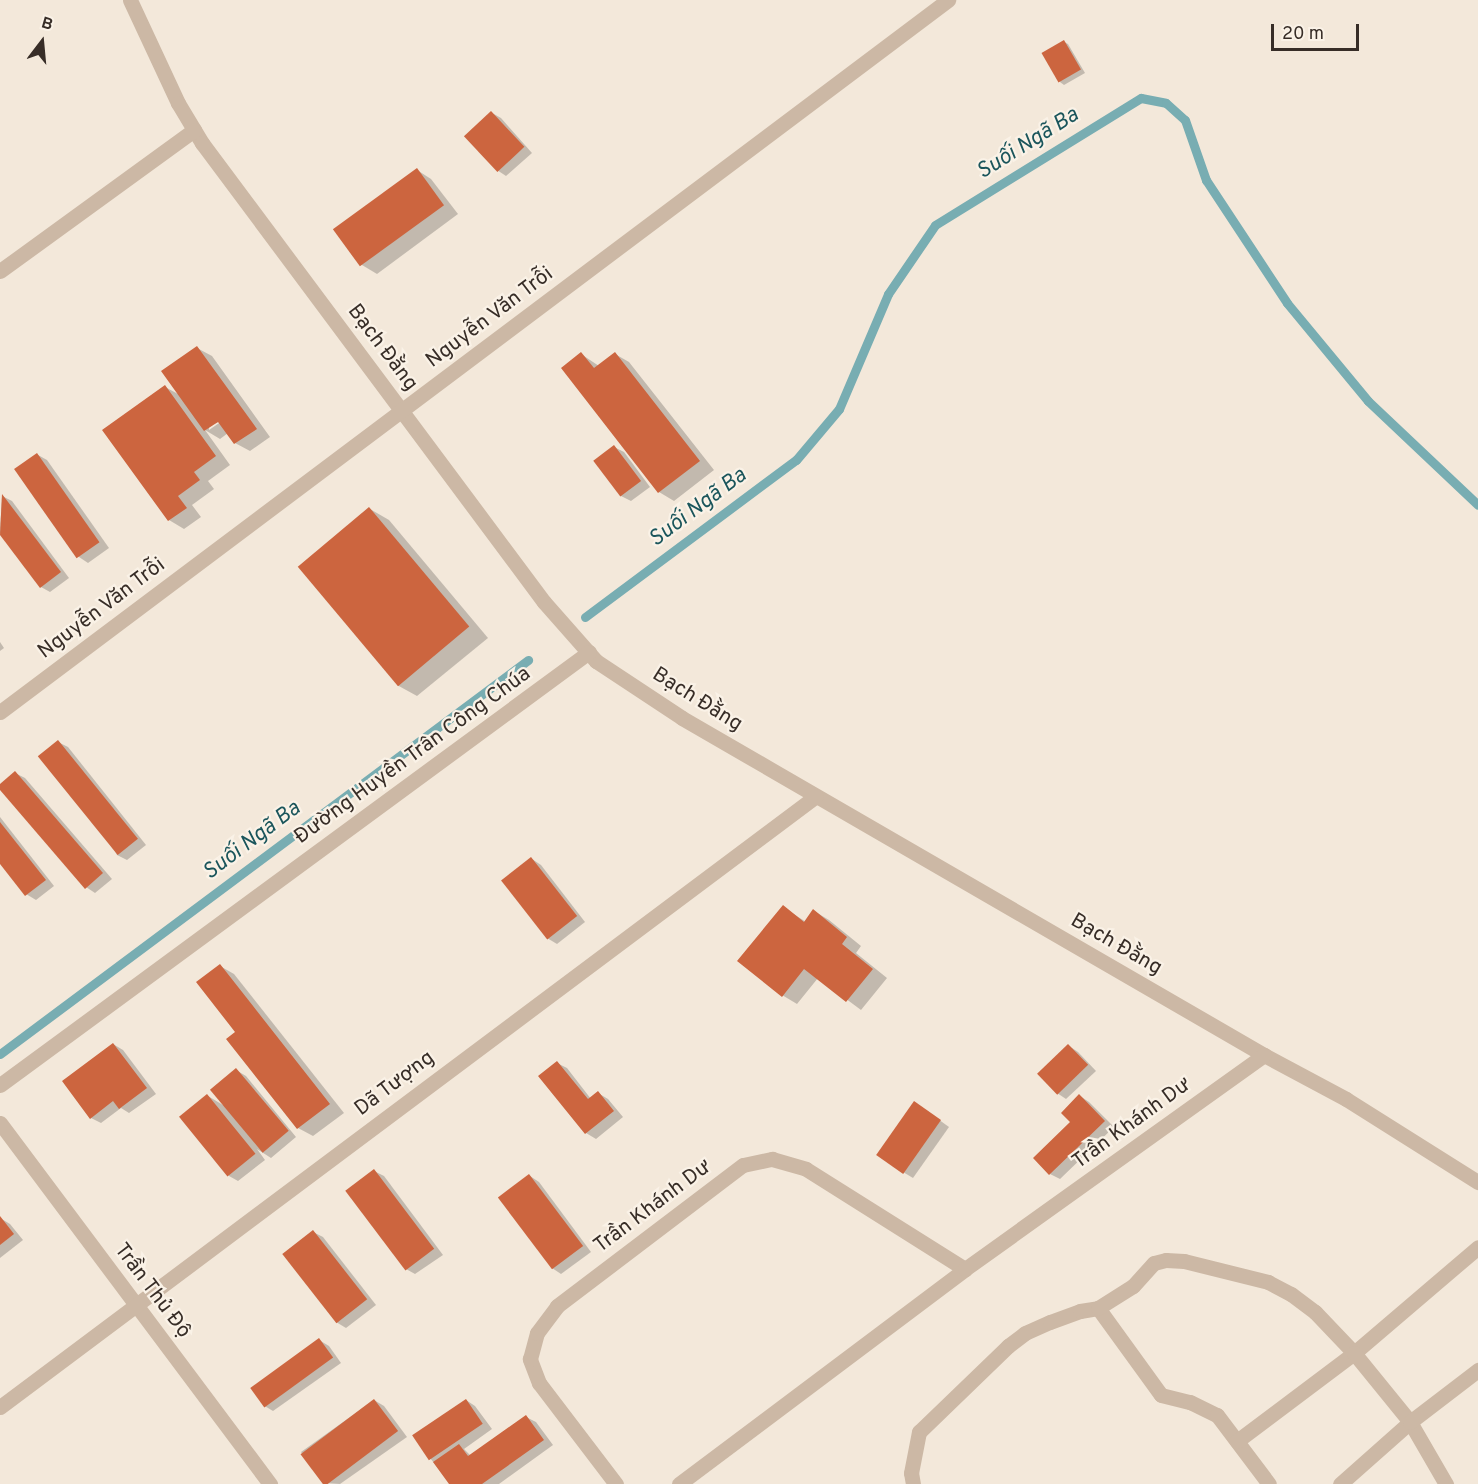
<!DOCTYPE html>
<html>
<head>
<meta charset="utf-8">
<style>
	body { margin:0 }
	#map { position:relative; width:1478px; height:1484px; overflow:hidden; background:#f3e8da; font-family:Overpass,sans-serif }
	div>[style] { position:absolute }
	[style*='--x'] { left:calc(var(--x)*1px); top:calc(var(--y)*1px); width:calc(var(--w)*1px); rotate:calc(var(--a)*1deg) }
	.shadow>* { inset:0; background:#0003 }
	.stream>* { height:9px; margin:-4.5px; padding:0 4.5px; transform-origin:4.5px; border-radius:4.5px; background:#78adb2 }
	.building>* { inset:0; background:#cc653f; transform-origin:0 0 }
	.minor>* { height:15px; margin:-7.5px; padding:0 7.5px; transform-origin:7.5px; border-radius:7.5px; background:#ccb8a5 }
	span { translate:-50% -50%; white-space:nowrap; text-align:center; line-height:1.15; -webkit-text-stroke:4.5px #faf2e7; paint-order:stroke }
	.street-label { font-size:21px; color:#372d27 }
	.water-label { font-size:22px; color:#1a555b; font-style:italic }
	.north { position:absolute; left:12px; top:12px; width:60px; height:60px; -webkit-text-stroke:4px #faf2e7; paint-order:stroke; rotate:16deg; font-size:16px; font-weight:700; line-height:24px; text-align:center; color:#372d27 }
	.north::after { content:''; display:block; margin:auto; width:21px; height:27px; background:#372d27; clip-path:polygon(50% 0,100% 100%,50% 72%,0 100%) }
	.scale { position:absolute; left:1271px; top:24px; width:88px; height:27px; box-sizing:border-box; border:3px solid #372d27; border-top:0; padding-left:8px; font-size:18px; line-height:21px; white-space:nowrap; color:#372d27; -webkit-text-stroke:4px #faf2e7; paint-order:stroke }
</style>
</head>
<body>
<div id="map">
	<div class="shadow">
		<i style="clip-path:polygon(1064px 42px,1068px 44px,1085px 73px,1064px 85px,1060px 82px)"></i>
		<i style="clip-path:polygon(492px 113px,501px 118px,532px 153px,506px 176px,497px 170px)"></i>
		<i style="clip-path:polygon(417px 170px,431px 179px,458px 214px,377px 274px,362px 265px,336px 231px)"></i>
		<i style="clip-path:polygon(evenodd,197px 348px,212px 356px,270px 437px,250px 451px,235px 443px,228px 433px,220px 439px,205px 430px,230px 465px,208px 481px,214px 489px,192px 505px,201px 517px,184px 529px,169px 520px,104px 431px,165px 387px,180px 395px,197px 348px,225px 419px,209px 430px,209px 426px,225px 419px)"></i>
		<i style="clip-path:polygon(581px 354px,599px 366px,615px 354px,629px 362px,714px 470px,674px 501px,659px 492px)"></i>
		<i style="clip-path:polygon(614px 447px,624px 452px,650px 487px,631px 501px,621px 496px)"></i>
		<i style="clip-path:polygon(38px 455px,47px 460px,109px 548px,88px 563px,79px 557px,16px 469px)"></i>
		<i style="clip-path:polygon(2px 496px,12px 501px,69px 578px,50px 592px,41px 587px,0 532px)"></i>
		<i style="clip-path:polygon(370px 509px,389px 520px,488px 638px,417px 696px,397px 685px)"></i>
		<i style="clip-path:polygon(0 642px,4px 648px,0 651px)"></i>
		<i style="clip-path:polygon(58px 742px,68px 747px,146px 845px,127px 860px,117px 855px)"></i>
		<i style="clip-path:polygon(15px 773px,25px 778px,112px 879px,95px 893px,86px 887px,0 788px)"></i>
		<i style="clip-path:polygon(0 817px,54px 886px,36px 900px,26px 894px,0 861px)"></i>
		<i style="clip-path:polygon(532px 859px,541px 865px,585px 922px,557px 944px,547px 938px)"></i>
		<i style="clip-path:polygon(783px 907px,806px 922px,814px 911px,829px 920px,861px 946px,856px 953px,887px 978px,861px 1010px,818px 978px,797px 1004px,782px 995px)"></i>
		<i style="clip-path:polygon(220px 966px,234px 974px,344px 1113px,313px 1136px,298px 1128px,237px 1032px)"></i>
		<i style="clip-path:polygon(113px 1044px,123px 1050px,156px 1094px,129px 1113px,121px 1108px,101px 1123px,91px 1118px)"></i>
		<i style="clip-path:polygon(1069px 1046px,1078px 1052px,1096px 1071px,1066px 1099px,1057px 1093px)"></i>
		<i style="clip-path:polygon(557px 1063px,567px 1068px,591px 1099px,598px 1093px,608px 1099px,623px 1117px,596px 1139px,586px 1133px)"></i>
		<i style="clip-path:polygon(236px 1070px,246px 1076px,296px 1137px,271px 1158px,257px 1149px,265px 1160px,238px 1181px,229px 1176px,208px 1096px,223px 1105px)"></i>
		<i style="clip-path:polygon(1080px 1096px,1089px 1102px,1114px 1127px,1060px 1179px,1050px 1174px,1072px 1122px)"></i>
		<i style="clip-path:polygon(924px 1109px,949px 1127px,913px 1178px,903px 1172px)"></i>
		<i style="clip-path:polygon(374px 1171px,384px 1176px,443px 1255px,415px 1274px,406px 1269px)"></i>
		<i style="clip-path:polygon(530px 1176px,539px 1182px,591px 1252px,561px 1274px,552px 1268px)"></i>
		<i style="clip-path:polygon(0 1218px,10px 1224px,23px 1240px,0 1258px)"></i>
		<i style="clip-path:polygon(313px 1232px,323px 1237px,376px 1305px,346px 1328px,336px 1322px)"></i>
		<i style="clip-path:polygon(319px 1340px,329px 1346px,341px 1363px,273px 1411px,263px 1405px)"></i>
		<i style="clip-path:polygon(374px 1400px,384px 1406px,407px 1437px,340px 1484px,323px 1483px,301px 1452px)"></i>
		<i style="clip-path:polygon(466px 1400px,475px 1406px,492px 1429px,464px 1449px,471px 1456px,526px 1417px,536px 1422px,553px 1445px,499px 1484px,450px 1484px,414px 1437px)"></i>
	</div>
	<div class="stream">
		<i style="--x:585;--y:617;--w:263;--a:-36.7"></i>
		<i style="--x:796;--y:460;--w:67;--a:-49.9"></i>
		<i style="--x:839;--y:409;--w:125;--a:-66.9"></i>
		<i style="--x:888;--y:294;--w:83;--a:-55.7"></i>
		<i style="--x:935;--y:225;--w:242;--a:-31.7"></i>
		<i style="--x:1141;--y:98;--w:25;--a:11"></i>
		<i style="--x:1166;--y:103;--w:25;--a:42"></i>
		<i style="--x:1185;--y:120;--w:64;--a:70.7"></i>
		<i style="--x:1206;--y:180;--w:147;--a:56.6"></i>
		<i style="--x:1287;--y:303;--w:127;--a:50.4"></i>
		<i style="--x:1368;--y:401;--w:151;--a:43.4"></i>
		<i style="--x:0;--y:1054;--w:659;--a:-36.73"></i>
	</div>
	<div class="building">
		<i style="left:1064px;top:40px;width:34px;height:26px;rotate:60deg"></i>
		<i style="left:491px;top:111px;width:49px;height:37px;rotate:47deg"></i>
		<i style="left:417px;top:168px;width:46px;height:104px;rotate:54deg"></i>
		<i style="clip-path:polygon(197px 346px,257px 429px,234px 444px,218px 422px,204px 431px,161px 371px)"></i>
		<i style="clip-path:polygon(581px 352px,594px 368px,615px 352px,700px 461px,658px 493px,561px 368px)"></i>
		<i style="clip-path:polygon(165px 385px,216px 456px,194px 472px,200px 480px,178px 496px,187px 508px,168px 521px,102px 430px)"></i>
		<i style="left:614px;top:445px;width:45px;height:26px;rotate:53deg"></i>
		<i style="left:37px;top:453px;width:109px;height:28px;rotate:55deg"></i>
		<i style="clip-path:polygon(2px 494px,61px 572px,40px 588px,0 535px)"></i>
		<i style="left:369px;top:507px;width:156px;height:93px;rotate:50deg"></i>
		<i style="left:58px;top:740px;width:127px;height:26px;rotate:51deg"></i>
		<i style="clip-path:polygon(15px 771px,103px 873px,85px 889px,0 790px,0 784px)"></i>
		<i style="clip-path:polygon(0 822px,46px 880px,25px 896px,0 864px)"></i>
		<i style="left:531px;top:857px;width:75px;height:38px;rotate:52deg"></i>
		<i style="clip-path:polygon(783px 905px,804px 922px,813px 909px,847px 937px,842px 944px,873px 969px,846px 1002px,804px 969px,782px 997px,737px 961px)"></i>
		<i style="clip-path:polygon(220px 964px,330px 1104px,297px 1129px,226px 1039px,235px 1032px,196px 982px)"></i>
		<i style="clip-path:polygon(113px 1043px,147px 1088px,119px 1109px,113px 1101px,90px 1119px,62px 1081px)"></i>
		<i style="left:1068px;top:1044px;width:29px;height:43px;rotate:46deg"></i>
		<i style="clip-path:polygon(557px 1061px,588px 1099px,598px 1091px,614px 1111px,585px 1134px,538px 1076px)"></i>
		<i style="left:236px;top:1068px;width:82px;height:34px;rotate:50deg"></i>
		<i style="left:207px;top:1094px;width:77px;height:36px;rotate:51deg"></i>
		<i style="clip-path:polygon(1079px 1094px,1105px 1121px,1049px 1175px,1033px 1158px,1070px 1122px,1061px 1113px)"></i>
		<i style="left:914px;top:1101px;width:33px;height:66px;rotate:35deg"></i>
		<i style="left:374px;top:1169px;width:100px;height:36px;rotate:53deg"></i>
		<i style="left:529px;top:1174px;width:90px;height:39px;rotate:53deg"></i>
		<i style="clip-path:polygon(0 1216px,14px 1234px,0 1245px)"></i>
		<i style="left:313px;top:1230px;width:88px;height:39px;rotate:52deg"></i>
		<i style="left:319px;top:1338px;width:24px;height:85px;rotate:54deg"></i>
		<i style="left:374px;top:1399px;width:40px;height:92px;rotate:53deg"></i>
		<i style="left:466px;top:1399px;width:30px;height:65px;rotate:56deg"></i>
		<i style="clip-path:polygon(526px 1415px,544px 1440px,482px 1484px,449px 1484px,433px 1462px,459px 1444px,468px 1456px)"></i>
	</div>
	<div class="minor">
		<i style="--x:130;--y:0;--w:114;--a:65"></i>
		<i style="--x:178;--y:103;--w:47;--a:59"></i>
		<i style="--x:202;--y:143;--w:572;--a:53.31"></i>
		<i style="--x:544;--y:602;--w:79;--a:48.6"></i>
		<i style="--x:596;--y:661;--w:103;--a:33.5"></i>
		<i style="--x:682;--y:718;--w:673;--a:30.07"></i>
		<i style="--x:1264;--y:1055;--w:93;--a:28.2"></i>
		<i style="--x:1346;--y:1099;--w:156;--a:32.2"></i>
		<i style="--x:0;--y:271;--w:240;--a:-36"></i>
		<i style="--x:0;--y:712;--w:1186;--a:-36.91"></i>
		<i style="--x:0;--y:1085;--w:731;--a:-36.32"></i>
		<i style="--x:0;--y:1123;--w:451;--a:53.2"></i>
		<i style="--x:1098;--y:1308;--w:107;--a:54.1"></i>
		<i style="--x:1161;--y:1395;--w:30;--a:14"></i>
		<i style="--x:1190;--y:1402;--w:30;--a:26"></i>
		<i style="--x:1217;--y:1415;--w:86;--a:53"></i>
		<i style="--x:0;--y:1407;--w:1019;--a:-36.82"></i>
		<i style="--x:1237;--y:1441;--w:146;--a:-36.9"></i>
		<i style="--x:1354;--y:1353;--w:163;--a:-40.5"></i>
		<i style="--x:616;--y:1484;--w:127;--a:-127.3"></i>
		<i style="--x:539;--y:1383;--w:26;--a:-111"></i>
		<i style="--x:530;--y:1359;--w:27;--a:-75"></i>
		<i style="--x:537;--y:1333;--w:34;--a:-53"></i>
		<i style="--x:557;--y:1306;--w:233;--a:-37.2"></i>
		<i style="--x:743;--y:1165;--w:30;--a:-12"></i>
		<i style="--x:772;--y:1159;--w:35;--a:16"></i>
		<i style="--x:806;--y:1169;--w:188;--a:32.2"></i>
		<i style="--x:679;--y:1484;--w:358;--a:-36.9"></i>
		<i style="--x:965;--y:1269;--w:368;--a:-35.6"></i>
		<i style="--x:913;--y:1484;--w:11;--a:-100"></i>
		<i style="--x:911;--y:1473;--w:42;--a:-79"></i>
		<i style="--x:919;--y:1432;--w:124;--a:-44"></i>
		<i style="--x:1008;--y:1346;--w:21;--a:-37"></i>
		<i style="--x:1025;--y:1333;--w:27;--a:-24"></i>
		<i style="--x:1050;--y:1322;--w:32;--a:-20"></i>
		<i style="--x:1080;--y:1311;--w:18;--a:-9"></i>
		<i style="--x:1098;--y:1308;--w:41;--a:-32.2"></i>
		<i style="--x:1133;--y:1286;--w:31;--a:-48"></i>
		<i style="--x:1154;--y:1263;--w:12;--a:-14"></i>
		<i style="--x:1166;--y:1260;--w:18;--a:3"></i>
		<i style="--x:1184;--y:1261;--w:87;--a:14"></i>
		<i style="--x:1268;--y:1282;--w:26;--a:28"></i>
		<i style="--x:1291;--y:1294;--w:30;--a:37"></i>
		<i style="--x:1315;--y:1312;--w:57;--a:46.4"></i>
		<i style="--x:1354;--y:1353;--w:89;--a:50.9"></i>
		<i style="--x:1410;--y:1422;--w:72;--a:59.9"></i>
		<i style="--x:1340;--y:1484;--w:94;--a:-41.5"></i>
		<i style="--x:1410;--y:1422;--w:86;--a:-37.4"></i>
	</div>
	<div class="street-label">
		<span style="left:490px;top:318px;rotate:-37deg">Nguyễn Văn Trỗi</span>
		<span style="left:382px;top:348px;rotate:53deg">Bạch Đằng</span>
		<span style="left:102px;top:609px;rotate:-37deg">Nguyễn Văn Trỗi</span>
		<span style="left:697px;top:700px;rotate:32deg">Bạch Đằng</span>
		<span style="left:413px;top:756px;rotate:-36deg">Đường Huyền Trân Công Chúa</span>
		<span style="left:1116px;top:945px;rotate:30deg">Bạch Đằng</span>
		<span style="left:395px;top:1084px;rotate:-37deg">Dã Tượng</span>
		<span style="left:1132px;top:1124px;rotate:-36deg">Trần Khánh Dư</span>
		<span style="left:653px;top:1207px;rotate:-37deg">Trần Khánh Dư</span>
		<span style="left:152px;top:1291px;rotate:53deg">Trần Thủ Độ</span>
	</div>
	<div class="water-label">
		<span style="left:1028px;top:144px;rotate:-32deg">Suối Ngã Ba</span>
		<span style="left:698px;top:508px;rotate:-37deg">Suối Ngã Ba</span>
		<span style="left:252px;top:841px;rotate:-37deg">Suối Ngã Ba</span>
	</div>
	<div class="north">B</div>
	<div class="scale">20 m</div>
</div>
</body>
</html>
